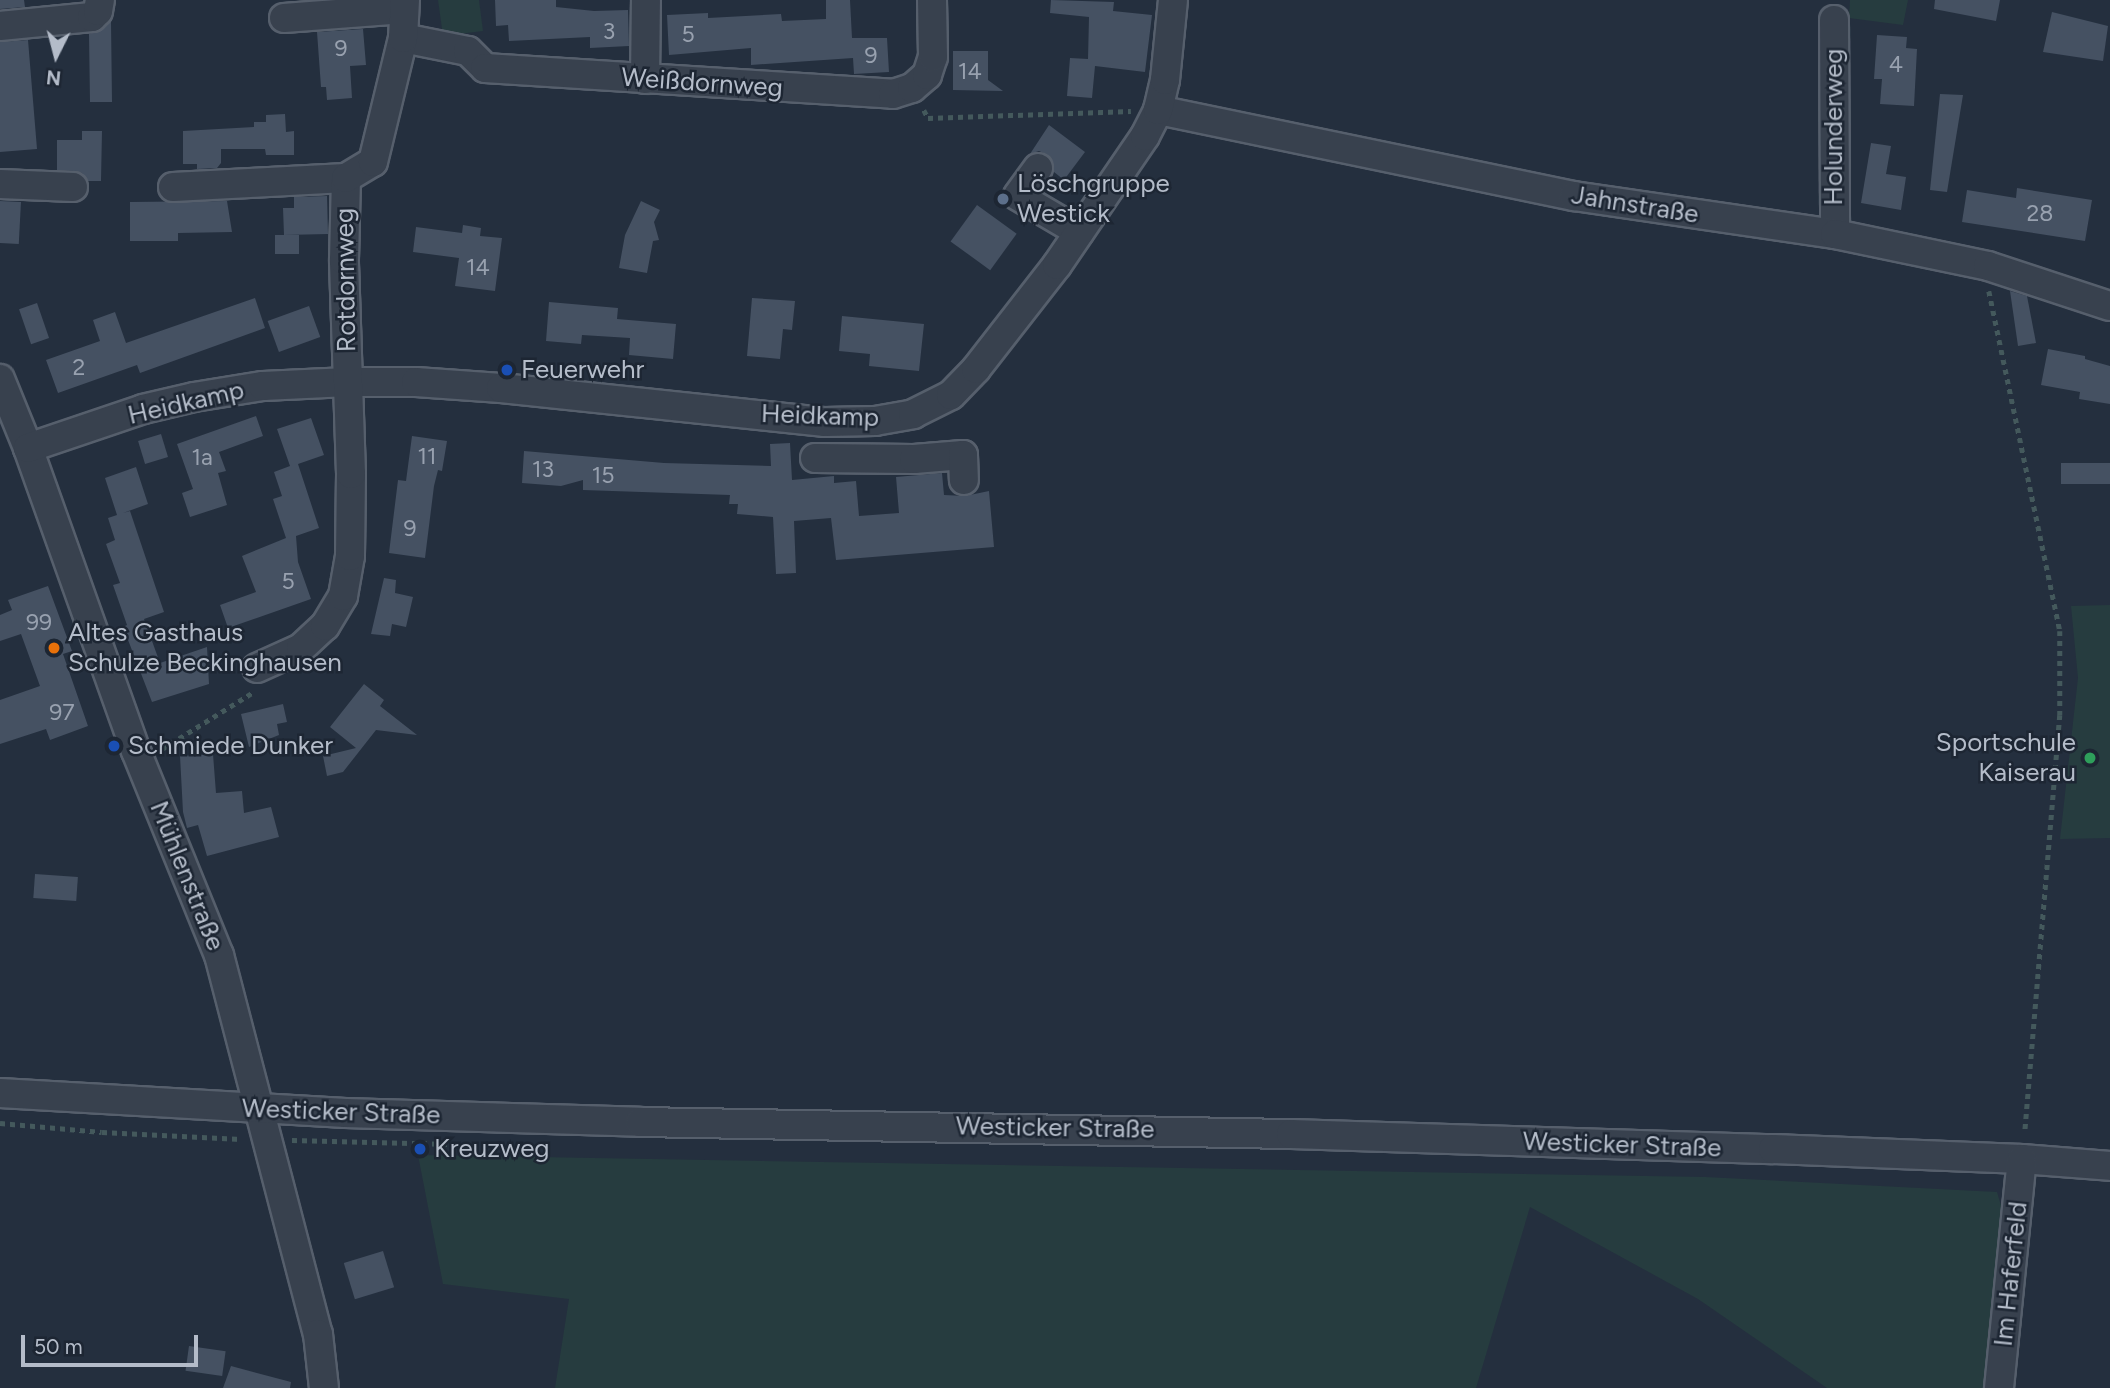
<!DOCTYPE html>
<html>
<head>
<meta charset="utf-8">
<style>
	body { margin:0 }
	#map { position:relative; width:2110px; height:1388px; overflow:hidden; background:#242f3e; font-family:Figtree,sans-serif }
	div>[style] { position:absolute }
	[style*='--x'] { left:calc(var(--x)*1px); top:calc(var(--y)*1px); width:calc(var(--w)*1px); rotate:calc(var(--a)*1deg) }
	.green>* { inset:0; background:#263c3f }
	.building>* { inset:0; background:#455162; transform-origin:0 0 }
	.path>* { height:4.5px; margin-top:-2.25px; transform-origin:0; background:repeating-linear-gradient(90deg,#44595c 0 5px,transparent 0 10px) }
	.roads { filter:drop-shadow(2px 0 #565f6c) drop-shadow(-2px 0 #565f6c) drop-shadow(0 2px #565f6c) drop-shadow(0 -2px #565f6c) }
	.minor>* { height:28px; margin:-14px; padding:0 14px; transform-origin:14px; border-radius:14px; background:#38414e }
	.dots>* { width:19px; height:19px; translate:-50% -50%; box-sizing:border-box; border:4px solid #1d2633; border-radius:50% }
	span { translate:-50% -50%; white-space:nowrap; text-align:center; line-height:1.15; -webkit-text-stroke:5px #1d2633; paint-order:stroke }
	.number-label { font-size:23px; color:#98a1af }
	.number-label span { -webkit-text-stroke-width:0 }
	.street-label { font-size:26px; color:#b4bcc9 }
	.poi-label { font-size:26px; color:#b4bcc9 }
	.left { translate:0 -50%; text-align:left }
	.right { translate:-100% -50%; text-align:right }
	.north { position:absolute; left:21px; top:21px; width:70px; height:70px; -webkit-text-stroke:5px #1d2633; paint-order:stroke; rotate:186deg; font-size:19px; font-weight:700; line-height:28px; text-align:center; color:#b4bcc9 }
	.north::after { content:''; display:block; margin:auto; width:24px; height:32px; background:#b4bcc9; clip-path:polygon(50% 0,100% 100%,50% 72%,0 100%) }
	.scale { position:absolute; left:21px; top:1335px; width:177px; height:32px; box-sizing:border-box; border:4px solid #b4bcc9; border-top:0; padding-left:9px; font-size:21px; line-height:24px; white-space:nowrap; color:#b4bcc9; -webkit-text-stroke:5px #1d2633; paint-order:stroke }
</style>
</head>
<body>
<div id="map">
	<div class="green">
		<i style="clip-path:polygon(438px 0,479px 0,483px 31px,443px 36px)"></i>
		<i style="clip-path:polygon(1850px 0,1908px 0,1903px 25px,1849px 18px)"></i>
		<i style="clip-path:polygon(2110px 605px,2110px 838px,2060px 839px,2078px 678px,2071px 606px)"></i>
		<i style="clip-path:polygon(418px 1155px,1705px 1177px,1997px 1192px,2003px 1212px,1988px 1388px,1827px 1388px,1698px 1299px,1530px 1207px,1476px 1388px,555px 1388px,569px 1299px,443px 1284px)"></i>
	</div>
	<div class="building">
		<i style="clip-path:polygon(0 0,24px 0,25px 7px,0 9px)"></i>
		<i style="clip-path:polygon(495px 0,556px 0,556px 7px,594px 11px,628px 10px,629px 46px,590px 48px,590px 37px,509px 41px,508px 25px,496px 26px)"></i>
		<i style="clip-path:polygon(826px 0,850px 0,852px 38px,887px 38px,889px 72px,854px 74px,853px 58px,751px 65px,751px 48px,669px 55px,667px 15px,708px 13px,708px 18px,781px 14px,782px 21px,826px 19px)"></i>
		<i style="clip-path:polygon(1051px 0,1114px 2px,1113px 11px,1152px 15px,1145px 72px,1095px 66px,1092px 98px,1067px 96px,1070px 58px,1088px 59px,1089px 17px,1050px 13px)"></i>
		<i style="clip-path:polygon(1935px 0,2000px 0,1996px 21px,1934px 9px)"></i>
		<i style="clip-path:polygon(2052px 12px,2108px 26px,2103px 61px,2043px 52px)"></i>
		<i style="clip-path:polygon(111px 21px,112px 102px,90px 102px,89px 34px,103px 29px)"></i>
		<i style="clip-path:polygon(363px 29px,366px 65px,350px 66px,352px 98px,327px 100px,326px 87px,321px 87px,317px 32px)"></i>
		<i style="clip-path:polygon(1877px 35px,1907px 37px,1906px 48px,1917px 49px,1914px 106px,1880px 104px,1882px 79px,1874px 79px)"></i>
		<i style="clip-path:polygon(28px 40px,37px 149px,0 152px,0 42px)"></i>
		<i style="clip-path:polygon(953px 51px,988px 51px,988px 80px,1003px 91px,953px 90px)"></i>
		<i style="clip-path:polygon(1940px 94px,1963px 95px,1947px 192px,1930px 190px)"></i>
		<i style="clip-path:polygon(285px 114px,286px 132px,294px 131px,294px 155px,266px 155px,265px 149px,221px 149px,221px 163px,217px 168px,197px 169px,197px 164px,183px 164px,183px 131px,254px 127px,254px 122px,266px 122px,266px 115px)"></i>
		<i style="clip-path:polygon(1049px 125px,1085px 152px,1064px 180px,1054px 172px,1053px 162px,1048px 155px,1039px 151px,1030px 154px)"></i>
		<i style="clip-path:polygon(82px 131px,102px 131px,101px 181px,88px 181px,82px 173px,74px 171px,57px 170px,57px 140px,82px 140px)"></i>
		<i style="clip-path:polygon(1871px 143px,1891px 146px,1886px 174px,1906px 177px,1901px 210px,1861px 203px)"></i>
		<i style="clip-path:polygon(2017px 188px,2092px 200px,2085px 241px,1962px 222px,1967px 190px,2016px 198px)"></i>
		<i style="clip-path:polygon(327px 196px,328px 234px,284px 235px,283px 208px,294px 208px,294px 197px)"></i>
		<i style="left:0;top:201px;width:21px;height:42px;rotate:3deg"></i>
		<i style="clip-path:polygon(227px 201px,232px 232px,178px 233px,178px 241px,130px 241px,130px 202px)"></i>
		<i style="clip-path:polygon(641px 201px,660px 210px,654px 222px,659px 240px,653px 241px,647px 273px,619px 268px,625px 235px)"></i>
		<i style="left:977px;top:205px;width:49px;height:45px;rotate:36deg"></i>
		<i style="clip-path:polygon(463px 225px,481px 228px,480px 236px,502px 238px,495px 291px,455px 286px,459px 258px,413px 252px,416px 227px,462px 233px)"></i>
		<i style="left:275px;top:235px;width:24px;height:19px"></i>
		<i style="clip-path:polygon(2010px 291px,2027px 296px,2036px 343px,2018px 346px)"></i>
		<i style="clip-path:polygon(255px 298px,265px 328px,140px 373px,137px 365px,58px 393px,46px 360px,100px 341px,93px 320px,115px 312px,126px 343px)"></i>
		<i style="clip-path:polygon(752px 298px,795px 301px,792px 330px,783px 329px,780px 359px,747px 356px)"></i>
		<i style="clip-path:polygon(549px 302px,618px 308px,617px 319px,676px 324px,673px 359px,629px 355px,630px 338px,582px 335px,581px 344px,546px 341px)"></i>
		<i style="left:37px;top:303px;width:37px;height:19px;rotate:71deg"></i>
		<i style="left:309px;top:306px;width:33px;height:44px;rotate:70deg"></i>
		<i style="clip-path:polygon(842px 316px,924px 324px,919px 371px,869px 366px,870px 354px,839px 351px)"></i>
		<i style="clip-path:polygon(2048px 349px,2085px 356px,2085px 359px,2110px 366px,2110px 404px,2079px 399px,2080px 392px,2041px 385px)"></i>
		<i style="clip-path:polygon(256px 416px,263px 436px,219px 452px,226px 471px,218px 473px,227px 505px,190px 517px,182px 493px,193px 489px,177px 444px)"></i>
		<i style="clip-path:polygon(311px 418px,324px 455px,298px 464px,319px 528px,296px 536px,298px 562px,311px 599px,228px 628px,220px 605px,256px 592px,242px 556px,286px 538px,273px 499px,282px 496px,274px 472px,290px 466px,277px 429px)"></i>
		<i style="left:161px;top:434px;width:24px;height:24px;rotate:73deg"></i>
		<i style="clip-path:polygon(412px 436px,447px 441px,442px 471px,438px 470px,434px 486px,425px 558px,389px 553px,398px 480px,406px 481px)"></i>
		<i style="clip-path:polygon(790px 443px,792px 480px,834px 476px,834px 483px,856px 481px,859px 516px,899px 513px,896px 477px,942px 473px,944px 495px,965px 496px,989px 491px,994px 547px,836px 560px,831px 518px,794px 521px,796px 573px,776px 574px,773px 517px,737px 514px,738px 504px,729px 504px,730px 495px,583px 490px,583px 480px,561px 486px,522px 483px,524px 451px,664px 463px,771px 466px,770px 444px)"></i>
		<i style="left:2110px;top:463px;width:21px;height:49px;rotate:90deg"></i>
		<i style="clip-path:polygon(136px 467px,148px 504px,123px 513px,130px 511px,164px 612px,144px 619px,160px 663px,207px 647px,209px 684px,152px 702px,123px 627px,127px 625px,113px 585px,120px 583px,106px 544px,115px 540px,108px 518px,117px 515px,105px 478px)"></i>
		<i style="clip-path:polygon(384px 578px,396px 580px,395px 593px,413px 597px,406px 627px,392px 624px,390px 636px,371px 634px)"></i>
		<i style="clip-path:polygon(48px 586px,72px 651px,63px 654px,88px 726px,50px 740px,46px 729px,0 744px,0 700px,40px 686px,21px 634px,0 641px,0 615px,12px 610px,8px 600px)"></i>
		<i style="clip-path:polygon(364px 684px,384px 700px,380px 706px,417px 735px,376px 730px,343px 772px,327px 776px,323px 756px,356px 748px,330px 727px)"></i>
		<i style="clip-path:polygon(283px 704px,287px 722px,277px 724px,279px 735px,249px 747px,241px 714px)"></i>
		<i style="clip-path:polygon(213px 754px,216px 793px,242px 791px,244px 813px,271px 807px,279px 837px,207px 856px,198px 825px,187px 828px,183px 812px,180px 756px)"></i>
		<i style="left:35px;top:874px;width:43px;height:24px;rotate:4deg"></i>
		<i style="left:383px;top:1251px;width:38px;height:41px;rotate:73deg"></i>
		<i style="left:189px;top:1346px;width:37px;height:25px;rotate:8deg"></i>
		<i style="clip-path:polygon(231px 1366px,291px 1382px,290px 1388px,223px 1388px)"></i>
	</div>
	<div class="path">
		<i style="--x:924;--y:110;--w:9;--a:63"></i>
		<i style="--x:928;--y:118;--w:203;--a:-2"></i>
		<i style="--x:1989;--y:291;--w:347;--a:78.2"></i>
		<i style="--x:2060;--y:631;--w:84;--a:90"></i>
		<i style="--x:2060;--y:715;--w:420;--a:94.8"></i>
		<i style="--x:162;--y:749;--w:106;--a:-31.9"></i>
		<i style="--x:0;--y:1123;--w:102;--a:5"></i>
		<i style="--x:102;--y:1132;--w:139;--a:2.9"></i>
		<i style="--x:292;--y:1140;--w:159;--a:1.4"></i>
	</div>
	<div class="roads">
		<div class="minor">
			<i style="--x:284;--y:18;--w:120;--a:-4.3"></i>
			<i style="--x:1834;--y:20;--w:214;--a:89.7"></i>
			<i style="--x:0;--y:26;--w:92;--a:-5.6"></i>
			<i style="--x:92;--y:17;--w:8;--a:-45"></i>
			<i style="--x:98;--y:11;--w:11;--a:-80"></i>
			<i style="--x:403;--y:38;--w:66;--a:11.3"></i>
			<i style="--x:468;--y:51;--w:24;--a:45"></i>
			<i style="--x:485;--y:68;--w:409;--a:3.6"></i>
			<i style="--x:893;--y:94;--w:20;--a:-18"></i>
			<i style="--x:912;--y:88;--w:20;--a:-41"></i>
			<i style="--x:927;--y:75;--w:19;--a:-72"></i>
			<i style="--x:933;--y:57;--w:57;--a:-91"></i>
			<i style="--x:645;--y:79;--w:79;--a:-89.3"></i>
			<i style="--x:1158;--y:110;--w:425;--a:11.7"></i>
			<i style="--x:1574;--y:196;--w:264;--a:8.3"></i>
			<i style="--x:1835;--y:234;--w:156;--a:11.8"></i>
			<i style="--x:1988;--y:266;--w:128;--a:18.2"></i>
			<i style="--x:1038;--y:168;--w:34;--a:126"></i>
			<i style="--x:1018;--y:196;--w:71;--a:30.5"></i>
			<i style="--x:0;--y:184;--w:73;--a:2.4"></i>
			<i style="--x:173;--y:187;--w:173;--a:-3"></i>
			<i style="--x:0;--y:379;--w:74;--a:67.9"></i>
			<i style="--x:28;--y:448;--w:322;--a:70.4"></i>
			<i style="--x:136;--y:751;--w:220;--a:67.9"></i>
			<i style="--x:219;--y:955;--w:392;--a:75.4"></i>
			<i style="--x:318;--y:1334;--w:54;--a:83.7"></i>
			<i style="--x:28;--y:448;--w:121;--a:-18.7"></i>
			<i style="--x:143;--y:409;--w:52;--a:-13.2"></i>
			<i style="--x:194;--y:397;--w:70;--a:-9.1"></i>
			<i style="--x:263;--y:386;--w:85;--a:-2.7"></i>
			<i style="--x:348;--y:382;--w:68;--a:0"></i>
			<i style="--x:416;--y:382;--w:85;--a:4"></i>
			<i style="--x:501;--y:388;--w:326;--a:6"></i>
			<i style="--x:825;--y:422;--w:50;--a:-1.1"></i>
			<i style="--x:875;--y:421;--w:39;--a:-10"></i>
			<i style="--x:913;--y:414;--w:42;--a:-26.6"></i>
			<i style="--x:951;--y:395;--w:36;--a:-46"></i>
			<i style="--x:976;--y:369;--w:132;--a:-52.1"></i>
			<i style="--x:1057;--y:265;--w:156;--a:-55.7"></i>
			<i style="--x:1145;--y:136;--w:29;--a:-63"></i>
			<i style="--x:1158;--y:110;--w:31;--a:-77"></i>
			<i style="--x:1165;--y:80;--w:80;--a:-84.3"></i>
			<i style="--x:815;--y:458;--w:99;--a:0.6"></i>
			<i style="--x:914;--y:459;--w:49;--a:-4.7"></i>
			<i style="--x:963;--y:455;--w:25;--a:88"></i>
			<i style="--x:257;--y:668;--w:48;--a:-24.4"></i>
			<i style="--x:301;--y:648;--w:33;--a:-43"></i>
			<i style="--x:325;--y:626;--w:35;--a:-59"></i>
			<i style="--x:343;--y:596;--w:41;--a:-80.1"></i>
			<i style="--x:350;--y:556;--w:82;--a:-89.3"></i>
			<i style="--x:351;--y:474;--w:214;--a:-91.9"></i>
			<i style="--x:344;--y:260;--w:82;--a:-88.6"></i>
			<i style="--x:346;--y:178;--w:31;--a:-31"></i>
			<i style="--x:373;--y:162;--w:128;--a:-76.4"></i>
			<i style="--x:403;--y:38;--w:38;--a:-87"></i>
			<i style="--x:0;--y:1093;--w:346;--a:3.3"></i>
			<i style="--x:345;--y:1113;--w:295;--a:1.7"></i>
			<i style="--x:640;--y:1122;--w:651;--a:1.06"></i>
			<i style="--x:1291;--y:1134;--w:482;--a:1.8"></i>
			<i style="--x:1773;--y:1149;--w:249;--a:2.3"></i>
			<i style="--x:2022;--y:1159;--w:88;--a:4.5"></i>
			<i style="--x:1999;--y:1388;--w:230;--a:-84.3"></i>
		</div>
	</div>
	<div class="dots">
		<i style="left:1003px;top:199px;background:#5c6f8a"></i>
		<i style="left:507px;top:370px;background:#1a4fb4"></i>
		<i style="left:54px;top:648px;background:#e8710a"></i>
		<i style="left:114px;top:746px;background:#1a4fb4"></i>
		<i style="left:2090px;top:758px;background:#2e9e5b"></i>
		<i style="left:420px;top:1149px;background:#1a4fb4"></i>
	</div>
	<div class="number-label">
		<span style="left:609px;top:31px">3</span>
		<span style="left:688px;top:34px">5</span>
		<span style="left:341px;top:48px">9</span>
		<span style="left:871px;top:55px">9</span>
		<span style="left:1896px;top:64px">4</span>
		<span style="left:970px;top:71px">14</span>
		<span style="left:2040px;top:213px">28</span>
		<span style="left:478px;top:267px">14</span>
		<span style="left:79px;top:367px">2</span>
		<span style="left:427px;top:456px">11</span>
		<span style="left:202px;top:457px">1a</span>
		<span style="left:543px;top:469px">13</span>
		<span style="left:603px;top:475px">15</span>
		<span style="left:410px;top:528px">9</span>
		<span style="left:288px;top:581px">5</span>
		<span style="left:39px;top:622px">99</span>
		<span style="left:62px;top:712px">97</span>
	</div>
	<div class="street-label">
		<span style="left:702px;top:83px;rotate:4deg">Weißdornweg</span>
		<span style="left:1834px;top:127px;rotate:-90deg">Holunderweg</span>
		<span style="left:1635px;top:205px;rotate:9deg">Jahnstraße</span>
		<span style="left:346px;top:280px;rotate:-91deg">Rotdornweg</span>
		<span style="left:186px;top:403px;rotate:-13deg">Heidkamp</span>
		<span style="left:820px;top:416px;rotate:2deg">Heidkamp</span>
		<span style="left:187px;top:876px;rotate:68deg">Mühlenstraße</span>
		<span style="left:341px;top:1112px;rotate:2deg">Westicker Straße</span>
		<span style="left:1055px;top:1128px;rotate:1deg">Westicker Straße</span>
		<span style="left:1622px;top:1145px;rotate:2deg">Westicker Straße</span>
		<span style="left:2011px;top:1274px;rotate:-84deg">Im Haferfeld</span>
	</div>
	<div class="poi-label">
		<span class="left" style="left:1017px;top:199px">Löschgruppe<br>Westick</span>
		<span class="left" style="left:521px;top:370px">Feuerwehr</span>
		<span class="left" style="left:68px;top:648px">Altes Gasthaus<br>Schulze Beckinghausen</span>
		<span class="right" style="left:2076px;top:758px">Sportschule<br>Kaiserau</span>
		<span class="left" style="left:128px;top:746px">Schmiede Dunker</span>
		<span class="left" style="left:434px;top:1149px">Kreuzweg</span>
	</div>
	<div class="north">N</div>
	<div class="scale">50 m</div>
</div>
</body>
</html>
